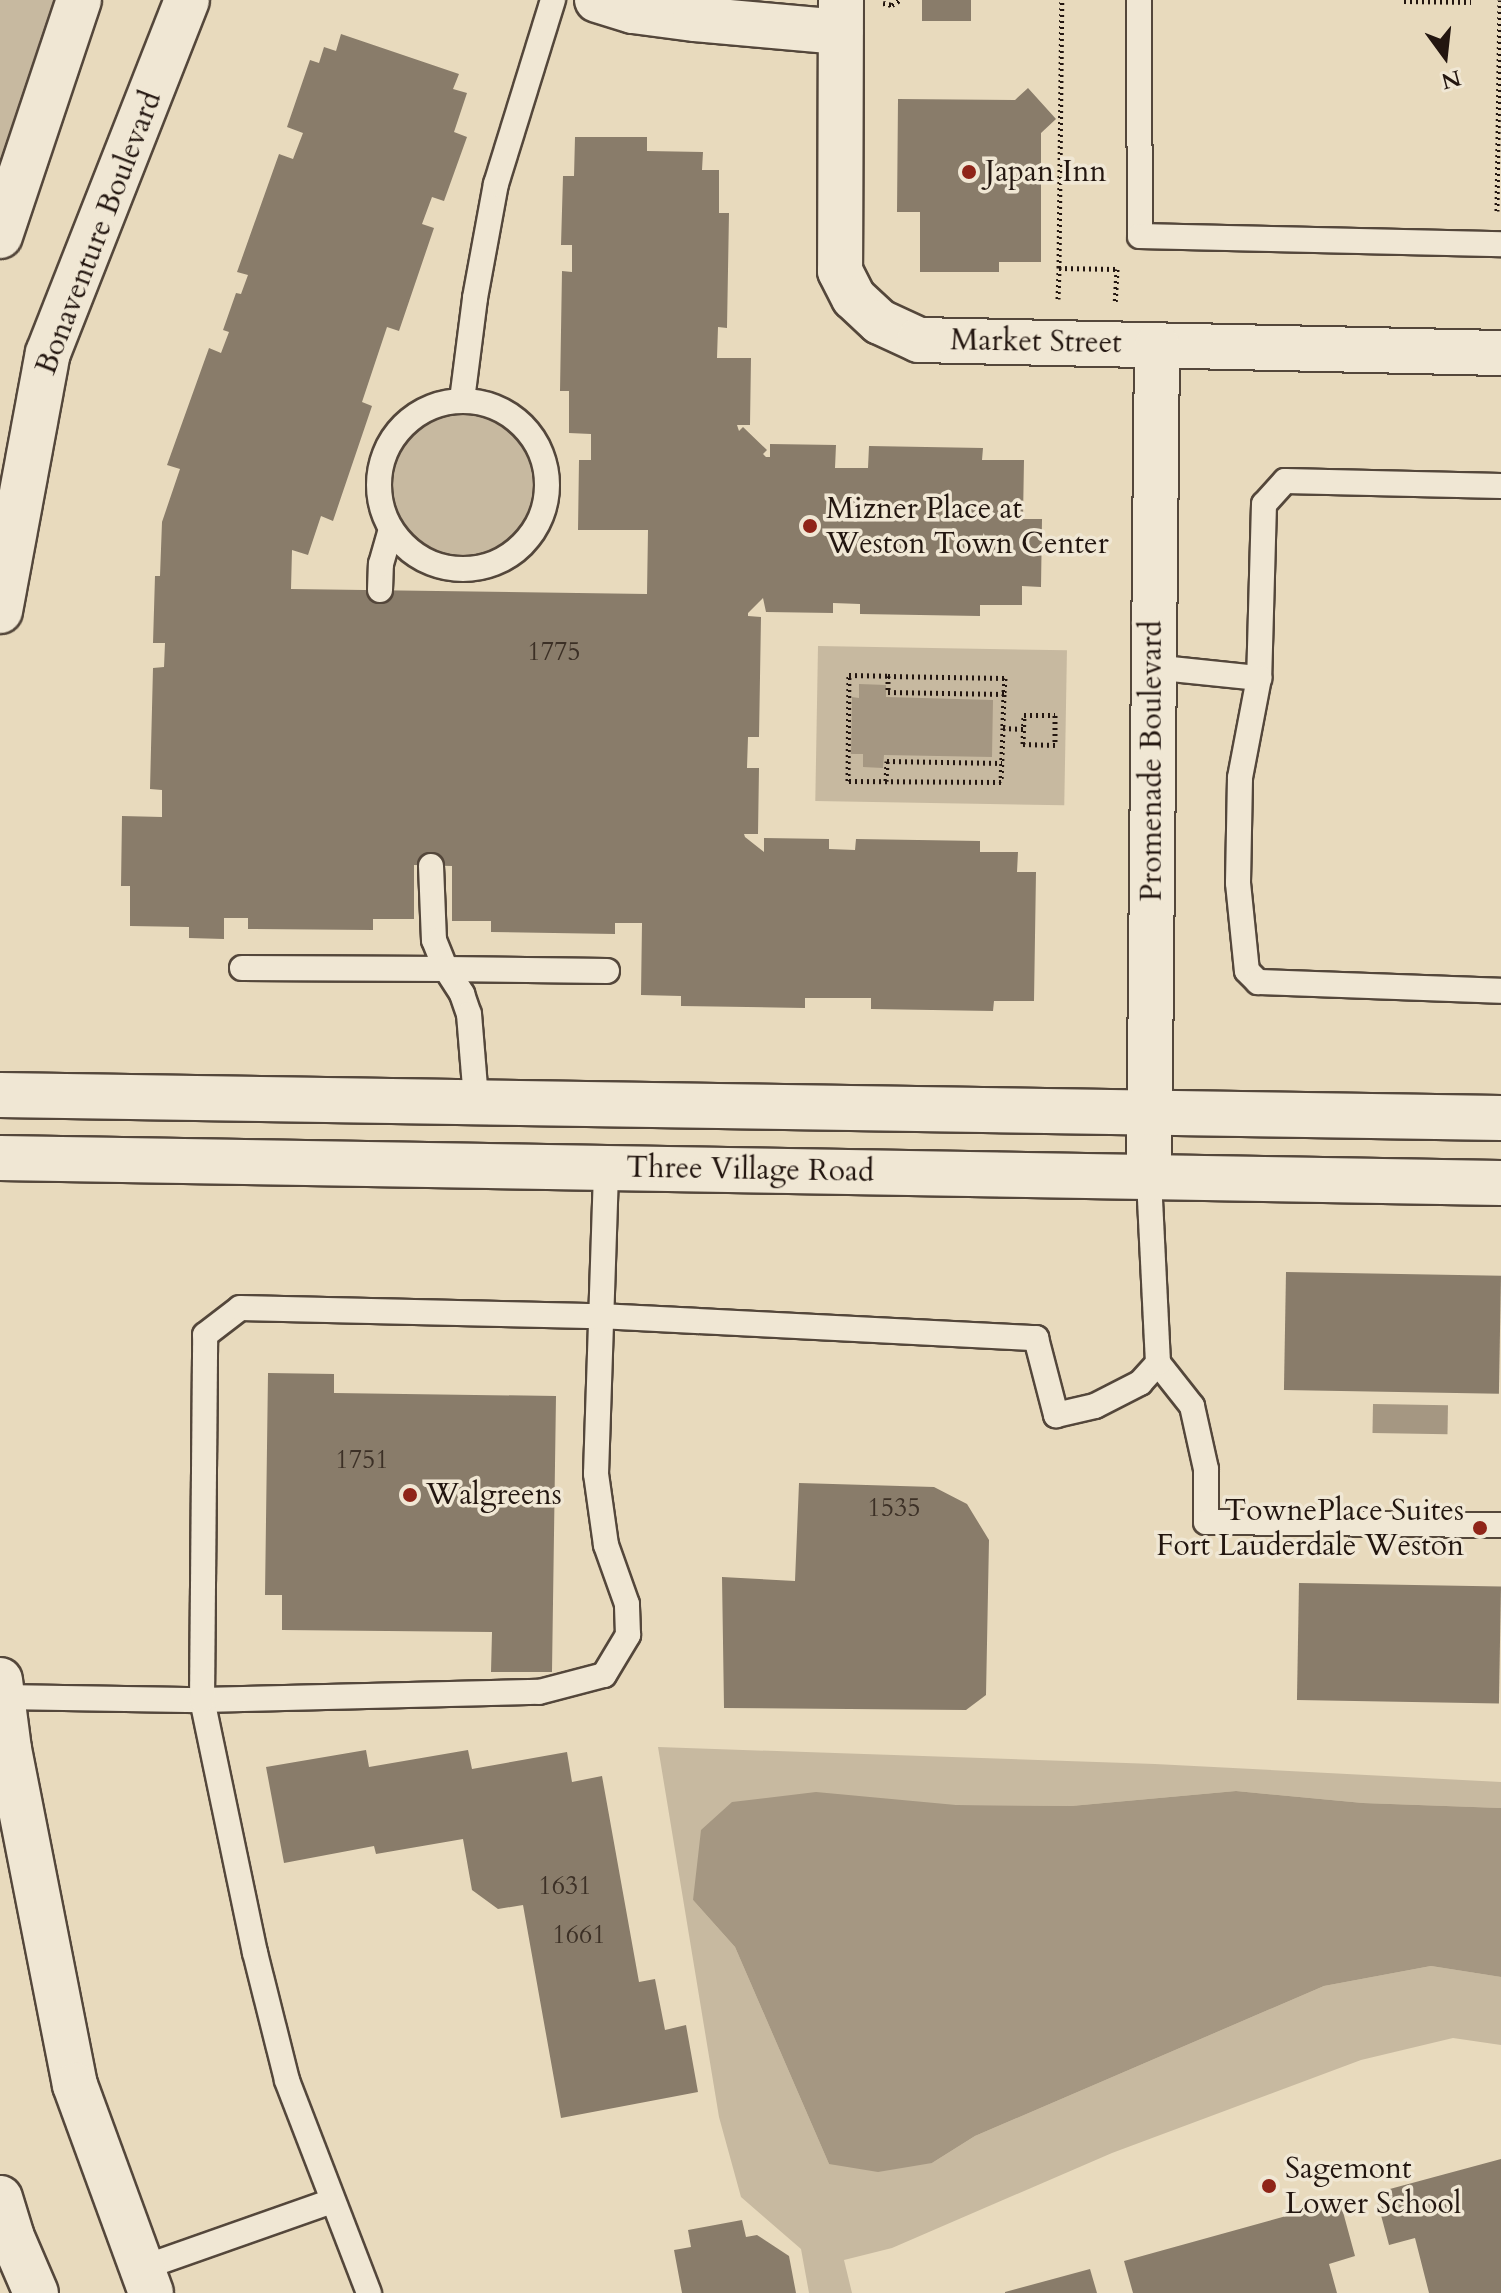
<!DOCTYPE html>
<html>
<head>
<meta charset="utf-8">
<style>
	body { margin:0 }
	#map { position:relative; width:1501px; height:2293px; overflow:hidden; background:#e8dabd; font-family:Cardo,serif }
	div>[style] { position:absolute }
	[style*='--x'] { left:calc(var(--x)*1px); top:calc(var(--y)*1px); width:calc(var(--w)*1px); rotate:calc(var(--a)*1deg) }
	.green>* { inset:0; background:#c7b9a0; transform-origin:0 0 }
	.round { border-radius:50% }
	.water>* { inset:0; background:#a59782; transform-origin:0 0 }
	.building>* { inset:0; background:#897c6a; transform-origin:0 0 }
	.path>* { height:5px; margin-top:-2.5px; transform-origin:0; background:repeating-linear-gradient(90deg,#231610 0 2px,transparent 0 6px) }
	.roads { filter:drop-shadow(2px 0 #54473b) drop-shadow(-2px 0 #54473b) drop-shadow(0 2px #54473b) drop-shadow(0 -2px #54473b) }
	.service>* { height:24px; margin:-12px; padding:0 12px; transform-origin:12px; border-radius:12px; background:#f0e7d4 }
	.service>.ring { margin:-12px; padding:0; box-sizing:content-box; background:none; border:24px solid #f0e7d4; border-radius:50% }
	.minor>* { height:44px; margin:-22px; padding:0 22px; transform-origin:22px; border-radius:22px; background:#f0e7d4 }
	.tertiary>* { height:44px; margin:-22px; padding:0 22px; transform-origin:22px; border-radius:22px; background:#f0e7d4 }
	.secondary>* { height:44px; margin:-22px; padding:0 22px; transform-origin:22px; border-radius:22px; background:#f0e7d4 }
	.dots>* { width:22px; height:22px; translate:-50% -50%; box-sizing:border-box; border:4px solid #f0e7d4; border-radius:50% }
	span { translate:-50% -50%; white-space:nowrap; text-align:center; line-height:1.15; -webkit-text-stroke:7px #f0e7d4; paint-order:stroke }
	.number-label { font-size:26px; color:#3c3026 }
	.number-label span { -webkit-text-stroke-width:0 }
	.poi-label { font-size:30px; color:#231610 }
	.left { translate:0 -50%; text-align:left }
	.right { translate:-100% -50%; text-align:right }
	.street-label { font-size:30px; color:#231610 }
	.north { position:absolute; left:1405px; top:16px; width:80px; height:80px; -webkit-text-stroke:6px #f0e7d4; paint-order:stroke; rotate:165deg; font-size:22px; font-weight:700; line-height:32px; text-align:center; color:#231610 }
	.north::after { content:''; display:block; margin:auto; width:28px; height:36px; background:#231610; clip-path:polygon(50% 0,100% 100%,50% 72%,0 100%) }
</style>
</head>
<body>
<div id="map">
	<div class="green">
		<i style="clip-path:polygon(0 0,71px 0,0 211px)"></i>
		<i class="round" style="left:379px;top:401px;width:168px;height:168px"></i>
		<i style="left:818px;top:646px;width:249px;height:155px;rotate:1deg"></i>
		<i style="clip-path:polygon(658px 1747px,1155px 1764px,1501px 1782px,1501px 1808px,1363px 1803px,1236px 1791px,1071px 1806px,956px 1805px,693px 1900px,735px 1947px,829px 2164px,932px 2163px,975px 2136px,1324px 1986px,1431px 1966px,1501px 1977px,1501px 2045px,1453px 2038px,1361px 2060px,1112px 2153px,892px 2248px,844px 2260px,852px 2293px,809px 2293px,801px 2249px,741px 2197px,719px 2117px)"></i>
	</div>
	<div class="water">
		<i style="clip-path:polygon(859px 684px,886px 685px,886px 697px,993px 700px,992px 757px,884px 755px,883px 768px,863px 767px,863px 754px,851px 754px,852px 697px,859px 698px)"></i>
		<i style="left:1373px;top:1404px;width:75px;height:29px;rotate:1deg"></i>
		<i style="clip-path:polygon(1236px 1791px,1363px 1803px,1501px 1808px,1501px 1977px,1431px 1966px,1324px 1986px,975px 2136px,932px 2163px,878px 2172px,829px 2164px,735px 1947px,693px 1900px,701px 1830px,732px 1802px,816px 1792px,956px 1805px,1071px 1806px)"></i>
	</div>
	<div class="building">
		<i style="left:922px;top:0;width:49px;height:21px"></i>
		<i style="clip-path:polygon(341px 34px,459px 74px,453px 89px,467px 93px,454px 132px,467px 137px,444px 201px,432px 197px,422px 224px,434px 228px,399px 331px,387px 327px,362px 402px,372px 406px,333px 521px,321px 516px,308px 555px,292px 550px,291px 589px,647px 594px,648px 530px,578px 530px,579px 460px,591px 460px,591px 434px,569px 433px,569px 391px,560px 391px,562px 271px,572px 272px,572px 245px,561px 245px,563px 176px,574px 176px,575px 137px,647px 137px,647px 151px,703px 152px,702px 170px,719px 170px,719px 213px,729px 213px,727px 328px,718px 327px,717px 358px,751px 358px,750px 425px,737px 425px,739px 431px,743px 427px,767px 450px,763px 454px,766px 457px,770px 457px,770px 444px,836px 445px,835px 468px,868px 468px,869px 446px,983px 448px,982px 460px,1024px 460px,1023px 519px,1042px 519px,1041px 587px,1022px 586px,1022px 605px,980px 605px,980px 616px,860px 614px,860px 604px,833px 603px,833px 613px,766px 612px,763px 598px,748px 613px,748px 616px,761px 617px,759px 737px,748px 737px,747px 768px,759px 768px,758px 834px,744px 834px,745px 837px,764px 852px,764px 838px,829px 839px,829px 849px,855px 850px,856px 839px,980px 841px,980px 852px,1018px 852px,1017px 872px,1036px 872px,1034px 1001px,994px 1001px,993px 1011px,871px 1009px,871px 998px,805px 998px,805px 1008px,681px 1006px,681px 996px,641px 995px,642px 923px,615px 923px,615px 934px,491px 932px,491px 921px,452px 921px,452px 866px,414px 865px,414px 919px,373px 919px,373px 930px,248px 929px,248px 918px,224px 918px,224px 939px,189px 938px,189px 927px,130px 926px,130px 886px,121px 886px,122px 816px,162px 817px,162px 790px,150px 789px,153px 668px,164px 667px,165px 643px,153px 643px,155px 576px,160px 576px,162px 522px,180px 469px,167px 465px,209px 348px,221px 353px,229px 332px,223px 330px,236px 293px,241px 294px,248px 275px,237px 272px,279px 154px,293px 159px,303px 133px,287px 127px,310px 60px,319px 63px,324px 47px,336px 51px)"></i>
		<i style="clip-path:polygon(1028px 88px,1056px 119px,1041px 133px,1041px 262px,999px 262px,999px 272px,920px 272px,920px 212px,897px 212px,898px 99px,1015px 100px)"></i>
		<i style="left:1286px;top:1272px;width:215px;height:118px;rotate:1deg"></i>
		<i style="clip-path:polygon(268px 1373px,334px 1374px,334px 1393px,556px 1396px,552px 1672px,491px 1672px,492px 1632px,282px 1630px,282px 1595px,265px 1595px)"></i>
		<i style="clip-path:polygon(799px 1483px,934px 1487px,967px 1504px,989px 1540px,986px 1695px,966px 1710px,724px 1708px,722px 1577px,795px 1581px)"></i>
		<i style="left:1299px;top:1583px;width:202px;height:117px;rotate:1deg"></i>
		<i style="clip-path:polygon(366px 1750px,369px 1767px,468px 1750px,472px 1769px,567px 1752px,572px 1782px,602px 1776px,639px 1982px,655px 1979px,665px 2030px,686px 2025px,698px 2092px,561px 2118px,523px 1905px,498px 1909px,472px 1890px,463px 1839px,376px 1854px,374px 1846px,284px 1863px,266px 1767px)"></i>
		<i style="clip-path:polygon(1501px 2159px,1501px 2293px,1429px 2293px,1415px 2238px,1389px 2245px,1375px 2193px)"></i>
		<i style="clip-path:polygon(1340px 2201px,1355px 2256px,1329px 2264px,1337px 2293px,1133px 2293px,1124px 2261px)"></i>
		<i style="clip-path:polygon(742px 2220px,746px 2237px,757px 2235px,789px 2256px,796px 2293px,682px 2293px,674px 2250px,691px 2247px,688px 2230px)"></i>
		<i style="clip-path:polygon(1090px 2269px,1097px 2293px,1005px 2293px,1005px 2292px)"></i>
	</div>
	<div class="path">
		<i style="--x:1404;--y:1;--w:67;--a:0.9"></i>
		<i style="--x:883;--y:3;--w:9;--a:13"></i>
		<i style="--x:892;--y:5;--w:9;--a:-32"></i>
		<i style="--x:1497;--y:211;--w:211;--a:-89.2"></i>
		<i style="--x:1059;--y:268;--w:268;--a:-89.4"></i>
		<i style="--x:1058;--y:299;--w:31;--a:-88"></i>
		<i style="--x:1059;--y:268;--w:58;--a:1"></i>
		<i style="--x:1117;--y:269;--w:33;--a:93"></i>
		<i style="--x:888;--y:676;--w:117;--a:1"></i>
		<i style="--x:1005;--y:678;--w:16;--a:94"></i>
		<i style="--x:1024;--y:715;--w:31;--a:0"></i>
		<i style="--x:1055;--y:715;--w:30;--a:90"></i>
		<i style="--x:1055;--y:745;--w:32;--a:-178"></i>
		<i style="--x:1023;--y:744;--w:29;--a:-88"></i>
		<i style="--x:1003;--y:728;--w:54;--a:92.1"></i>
		<i style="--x:1001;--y:782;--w:153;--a:-179.6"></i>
		<i style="--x:848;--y:781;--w:106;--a:-89.5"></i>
		<i style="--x:849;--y:675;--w:39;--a:1"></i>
		<i style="--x:888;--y:676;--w:16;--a:90"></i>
		<i style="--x:888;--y:692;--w:116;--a:1"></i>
		<i style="--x:1004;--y:694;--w:34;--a:92"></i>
		<i style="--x:1003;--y:728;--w:21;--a:3"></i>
		<i style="--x:886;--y:781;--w:20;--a:-87"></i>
		<i style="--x:887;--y:761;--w:115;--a:1"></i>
	</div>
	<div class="roads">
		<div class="service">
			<i style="--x:1139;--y:0;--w:236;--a:89.8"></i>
			<i style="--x:1140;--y:236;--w:361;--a:1.3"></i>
			<i style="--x:462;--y:400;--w:103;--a:-82.7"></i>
			<i style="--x:475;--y:298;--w:116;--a:-79.6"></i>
			<i style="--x:496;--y:184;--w:193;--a:-72.8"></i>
			<i class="ring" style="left:379px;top:401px;width:144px;height:144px"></i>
			<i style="--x:1501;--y:486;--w:216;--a:-178.7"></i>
			<i style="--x:1285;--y:481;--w:31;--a:132"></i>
			<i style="--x:1264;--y:504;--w:174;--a:91.6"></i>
			<i style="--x:1259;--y:678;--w:102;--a:100.8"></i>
			<i style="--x:1240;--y:778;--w:105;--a:91.1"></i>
			<i style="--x:1238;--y:883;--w:88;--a:84.2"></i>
			<i style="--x:1247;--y:971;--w:16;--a:45"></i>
			<i style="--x:1258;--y:982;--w:243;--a:2.1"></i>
			<i style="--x:380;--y:590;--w:26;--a:-88"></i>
			<i style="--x:381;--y:564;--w:36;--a:-74"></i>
			<i style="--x:1152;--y:667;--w:108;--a:5.9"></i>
			<i style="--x:431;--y:866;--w:74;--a:87.7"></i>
			<i style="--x:434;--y:940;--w:31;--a:68"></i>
			<i style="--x:446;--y:969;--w:161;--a:0.7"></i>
			<i style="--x:242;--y:968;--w:204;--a:0.3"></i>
			<i style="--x:446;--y:969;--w:30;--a:57"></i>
			<i style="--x:462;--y:994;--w:21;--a:71"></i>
			<i style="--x:469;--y:1014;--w:86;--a:85.3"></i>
			<i style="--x:1158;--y:1363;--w:55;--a:51.7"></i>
			<i style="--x:1192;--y:1406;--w:65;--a:77.5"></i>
			<i style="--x:1206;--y:1469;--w:53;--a:90"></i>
			<i style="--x:1206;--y:1522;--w:295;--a:0.6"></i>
			<i style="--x:2;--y:1697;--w:200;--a:0.9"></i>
			<i style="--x:202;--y:1700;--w:337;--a:-1.4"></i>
			<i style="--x:539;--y:1692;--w:67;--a:-14.7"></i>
			<i style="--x:604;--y:1675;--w:47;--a:-59"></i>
			<i style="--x:628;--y:1635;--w:31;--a:-92"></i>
			<i style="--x:627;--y:1604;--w:63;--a:-109.6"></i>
			<i style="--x:606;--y:1545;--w:72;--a:-98"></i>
			<i style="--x:596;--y:1474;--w:306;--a:-88.1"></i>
			<i style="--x:142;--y:2268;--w:201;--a:-19.4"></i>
			<i style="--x:369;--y:2293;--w:228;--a:-111.1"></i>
			<i style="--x:287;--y:2080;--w:131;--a:-104.1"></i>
			<i style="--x:255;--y:1953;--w:258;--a:-101.8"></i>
			<i style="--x:202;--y:1700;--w:365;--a:-89.5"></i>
			<i style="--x:205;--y:1335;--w:44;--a:-37.6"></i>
			<i style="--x:240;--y:1308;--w:359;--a:1.3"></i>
			<i style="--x:599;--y:1316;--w:438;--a:2.9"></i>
			<i style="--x:1036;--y:1338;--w:80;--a:75.4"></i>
			<i style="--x:1056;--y:1415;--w:40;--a:-13"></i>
			<i style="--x:1095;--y:1406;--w:51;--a:-27.1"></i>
			<i style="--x:1140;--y:1383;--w:27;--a:-48"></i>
			<i style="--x:1158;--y:1363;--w:186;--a:-92.8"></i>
		</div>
		<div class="minor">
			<i style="--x:597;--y:0;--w:38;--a:17"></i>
			<i style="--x:633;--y:11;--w:63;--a:7.4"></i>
			<i style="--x:695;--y:19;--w:146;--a:5.1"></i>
			<i style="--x:841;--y:0;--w:271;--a:90.2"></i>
			<i style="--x:840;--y:271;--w:30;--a:63"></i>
			<i style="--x:854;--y:298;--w:35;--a:43"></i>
			<i style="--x:880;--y:322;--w:43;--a:24.8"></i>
			<i style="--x:919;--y:340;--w:582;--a:1.28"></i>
			<i style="--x:1149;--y:1177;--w:832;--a:-89.45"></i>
		</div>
		<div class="tertiary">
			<i style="--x:0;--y:1095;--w:1501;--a:0.88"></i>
			<i style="--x:0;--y:1158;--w:1501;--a:0.95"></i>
		</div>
		<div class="secondary">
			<i style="--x:0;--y:236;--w:249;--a:-71.5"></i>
			<i style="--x:0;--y:611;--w:262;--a:-79.5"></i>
			<i style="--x:48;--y:353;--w:379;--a:-68.5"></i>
			<i style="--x:0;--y:1680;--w:70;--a:82.6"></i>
			<i style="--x:9;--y:1749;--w:342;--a:78.9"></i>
			<i style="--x:75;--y:2085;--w:221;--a:69.9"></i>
			<i style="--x:0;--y:2198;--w:39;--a:73"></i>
			<i style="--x:11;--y:2235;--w:63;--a:66.7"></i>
		</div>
	</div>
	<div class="dots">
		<i style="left:969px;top:172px;background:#8f2418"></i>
		<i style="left:810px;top:526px;background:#8f2418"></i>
		<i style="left:410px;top:1495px;background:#8f2418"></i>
		<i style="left:1480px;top:1528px;background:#8f2418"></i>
		<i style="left:1269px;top:2186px;background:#8f2418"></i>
	</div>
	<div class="number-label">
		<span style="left:554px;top:652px">1775</span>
		<span style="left:362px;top:1460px">1751</span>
		<span style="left:894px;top:1508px">1535</span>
		<span style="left:565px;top:1886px">1631</span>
		<span style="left:579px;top:1935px">1661</span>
	</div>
	<div class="poi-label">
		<span class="left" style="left:985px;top:172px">Japan Inn</span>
		<span class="left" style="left:826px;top:526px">Mizner Place at<br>Weston Town Center</span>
		<span class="left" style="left:426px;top:1495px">Walgreens</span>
		<span class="right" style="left:1464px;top:1528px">TownePlace Suites<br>Fort Lauderdale Weston</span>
		<span class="left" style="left:1285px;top:2186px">Sagemont<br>Lower School</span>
	</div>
	<div class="street-label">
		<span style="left:99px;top:233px;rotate:-69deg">Bonaventure Boulevard</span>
		<span style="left:1036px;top:342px;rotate:1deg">Market Street</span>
		<span style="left:1152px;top:761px;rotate:-90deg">Promenade Boulevard</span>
		<span style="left:750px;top:1170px;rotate:1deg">Three Village Road</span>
	</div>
	<div class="north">N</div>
</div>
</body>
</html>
